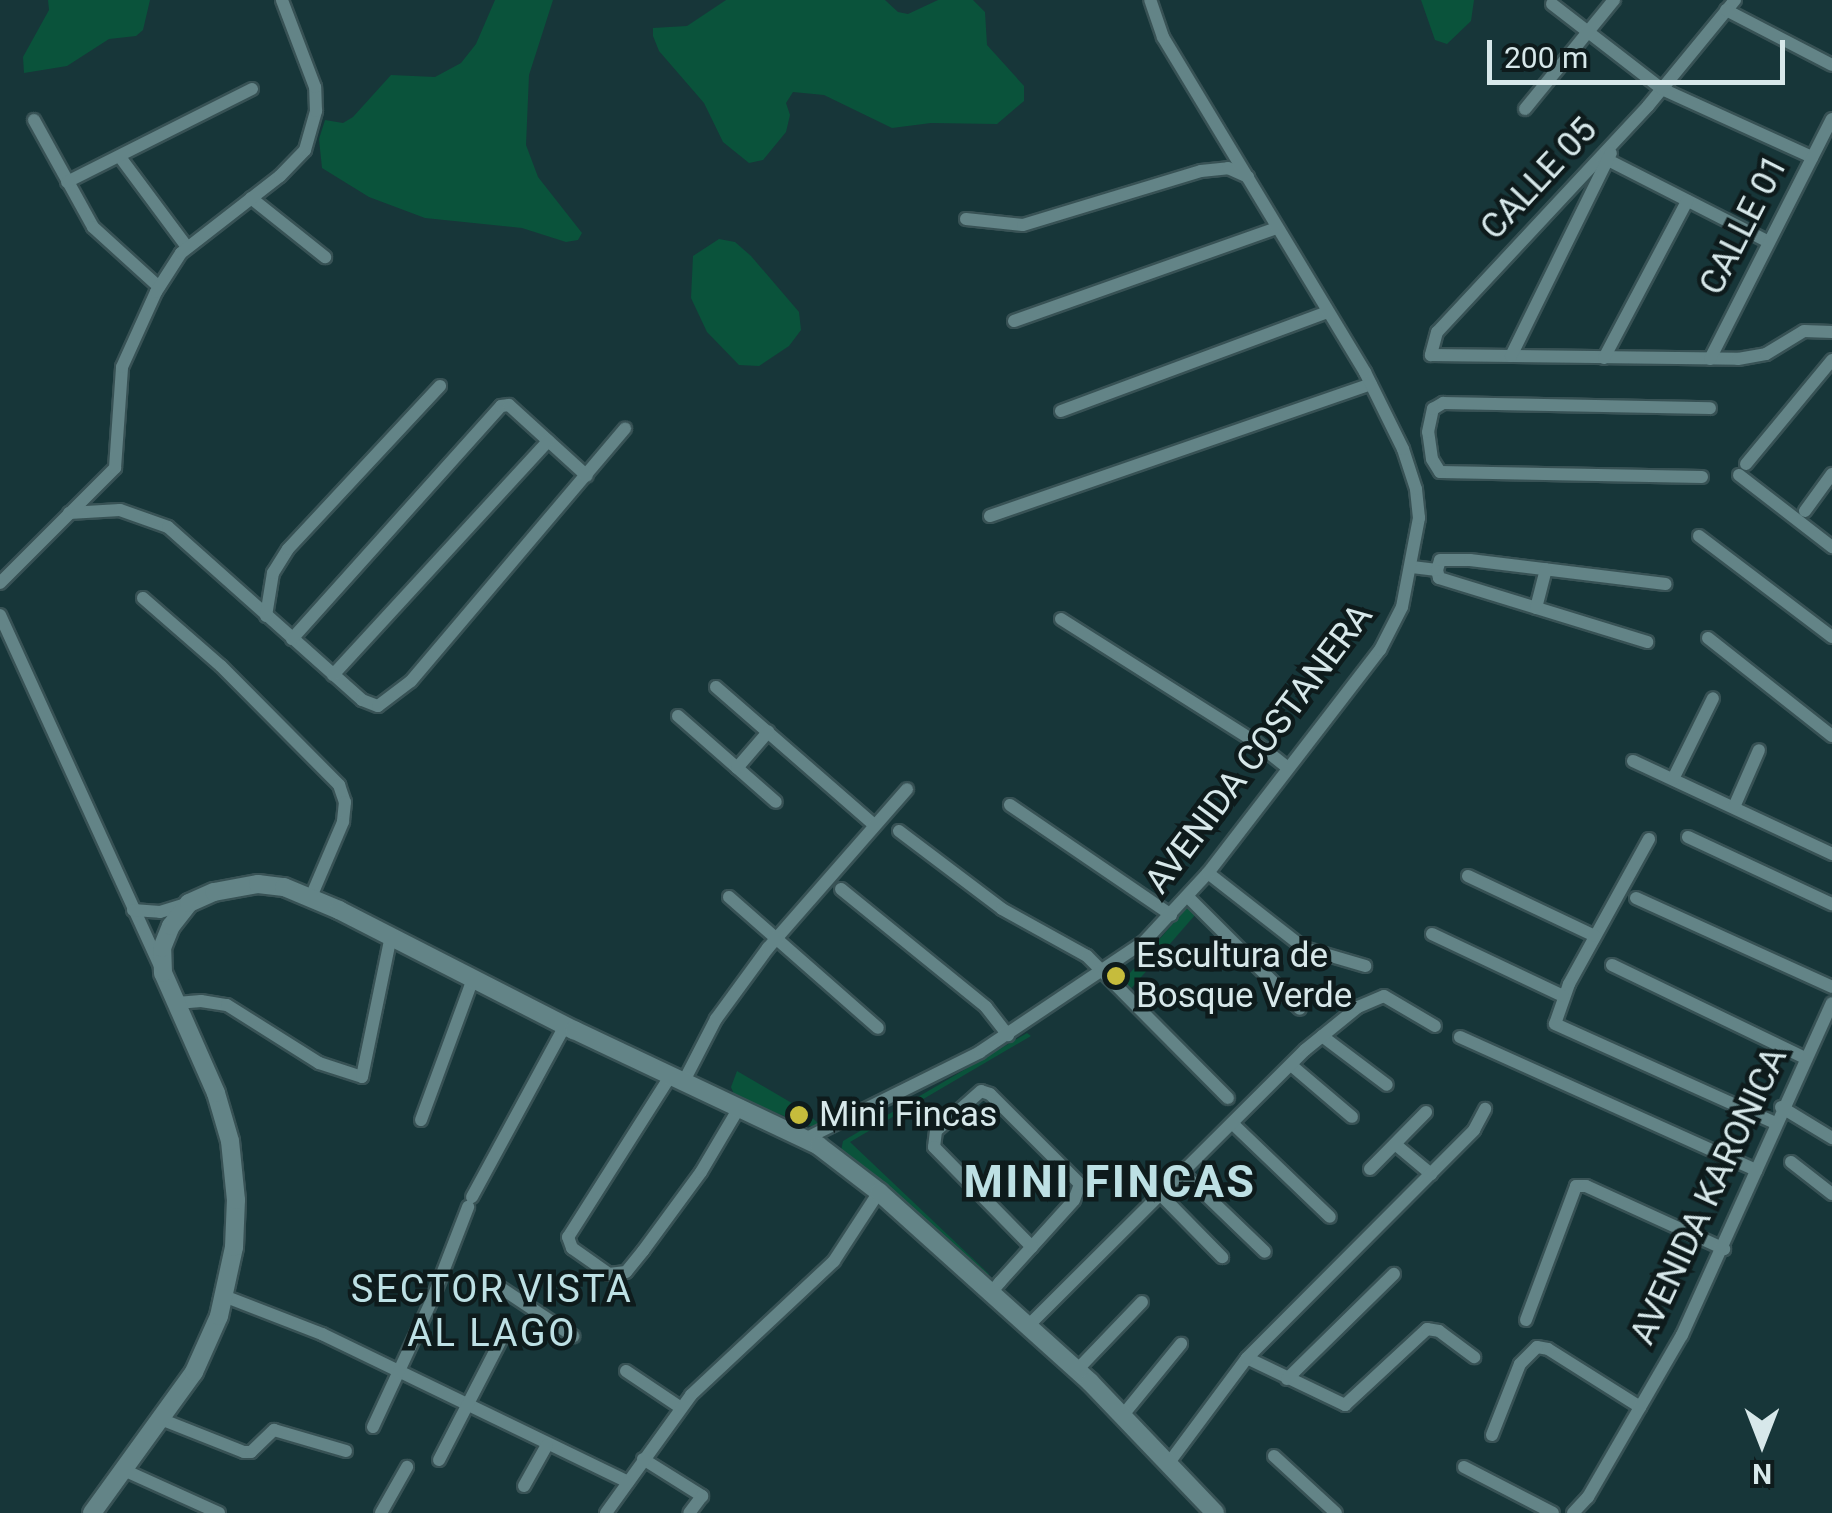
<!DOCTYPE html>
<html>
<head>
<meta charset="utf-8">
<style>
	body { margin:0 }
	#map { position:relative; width:1832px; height:1513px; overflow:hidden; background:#173639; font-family:Roboto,sans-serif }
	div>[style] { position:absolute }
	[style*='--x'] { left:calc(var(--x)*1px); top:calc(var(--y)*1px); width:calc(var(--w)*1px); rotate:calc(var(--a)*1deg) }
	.green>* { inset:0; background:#0a533b; transform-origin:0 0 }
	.roads { filter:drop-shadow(2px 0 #385255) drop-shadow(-2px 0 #385255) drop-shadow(0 2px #385255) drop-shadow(0 -2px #385255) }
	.street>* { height:12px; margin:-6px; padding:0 6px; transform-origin:6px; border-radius:6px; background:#638487 }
	.secondary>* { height:18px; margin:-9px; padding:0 9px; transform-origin:9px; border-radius:9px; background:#638487 }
	.dots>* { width:28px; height:28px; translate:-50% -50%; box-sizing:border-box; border:5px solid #0e1b1c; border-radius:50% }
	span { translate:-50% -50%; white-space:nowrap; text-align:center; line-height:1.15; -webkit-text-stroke:9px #0e1b1c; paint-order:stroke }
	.street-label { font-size:35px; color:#d7e8ea }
	.poi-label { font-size:35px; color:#d7e8ea }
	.left { translate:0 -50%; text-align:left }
	.neighbourhood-label { font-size:38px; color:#bde0e4; letter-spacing:2.5px }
	.district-label { font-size:45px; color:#bde0e4; font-weight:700; letter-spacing:2.5px }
	.north { position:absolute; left:1712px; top:1393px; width:100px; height:100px; -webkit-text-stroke:8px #0e1b1c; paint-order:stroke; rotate:180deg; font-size:28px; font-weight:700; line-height:40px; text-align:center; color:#d7e8ea }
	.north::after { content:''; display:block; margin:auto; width:35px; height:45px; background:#d7e8ea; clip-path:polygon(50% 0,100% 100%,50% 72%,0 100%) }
	.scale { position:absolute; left:1487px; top:40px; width:298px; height:45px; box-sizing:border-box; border:5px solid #d7e8ea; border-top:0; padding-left:12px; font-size:30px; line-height:35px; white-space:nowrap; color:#d7e8ea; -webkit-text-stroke:8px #0e1b1c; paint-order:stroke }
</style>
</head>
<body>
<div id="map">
	<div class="green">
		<i style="clip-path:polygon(48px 0,150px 0,143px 30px,136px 36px,109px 39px,67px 66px,24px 73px,23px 57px,49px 10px)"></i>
		<i style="clip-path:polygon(495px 0,553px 0,529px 75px,526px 145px,538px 177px,582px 233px,578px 240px,566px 242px,522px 228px,425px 218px,369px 197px,322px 168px,319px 139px,325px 120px,343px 123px,353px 117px,391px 75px,435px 77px,461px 63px,476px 44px)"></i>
		<i style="clip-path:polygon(726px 0,885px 0,898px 12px,908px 14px,938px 0,973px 0,985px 12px,987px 45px,1024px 86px,1024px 101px,997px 124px,931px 123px,892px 128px,824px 95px,793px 92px,786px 103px,790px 115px,786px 132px,763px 160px,749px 163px,723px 142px,704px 103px,659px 51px,653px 36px,653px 28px,687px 26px)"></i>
		<i style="clip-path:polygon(1421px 0,1474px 0,1471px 21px,1447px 44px,1435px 40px)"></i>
		<i style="clip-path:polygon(719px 239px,735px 242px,751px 256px,799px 312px,801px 330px,789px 346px,759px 366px,739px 365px,707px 332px,691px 298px,693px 256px)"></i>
		<i style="left:1190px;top:904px;width:11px;height:110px;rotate:41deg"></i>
		<i style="clip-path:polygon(1027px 1033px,1031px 1036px,850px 1142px,989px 1274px,984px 1279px,841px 1151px,843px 1141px)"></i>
		<i style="clip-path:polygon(737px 1071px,802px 1109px,818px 1123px,813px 1127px,735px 1097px,731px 1087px)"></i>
	</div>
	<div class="roads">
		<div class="street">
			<i style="--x:1735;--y:0;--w:137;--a:129.4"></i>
			<i style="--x:1648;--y:106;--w:309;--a:133"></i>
			<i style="--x:1437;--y:332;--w:24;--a:105"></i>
			<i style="--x:1431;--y:355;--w:307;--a:0.7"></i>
			<i style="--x:1738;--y:359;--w:28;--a:-10"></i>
			<i style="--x:1766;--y:354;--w:44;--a:-31.2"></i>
			<i style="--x:1804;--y:331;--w:28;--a:2"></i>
			<i style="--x:1552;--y:4;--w:139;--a:37.7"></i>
			<i style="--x:1662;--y:89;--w:165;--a:24.4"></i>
			<i style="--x:1726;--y:10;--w:119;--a:27.4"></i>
			<i style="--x:1525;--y:109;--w:141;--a:-50.8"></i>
			<i style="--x:34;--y:120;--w:122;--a:61.1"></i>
			<i style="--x:93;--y:227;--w:89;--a:42.3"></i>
			<i style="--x:120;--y:157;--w:112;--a:53.3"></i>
			<i style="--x:1602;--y:157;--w:187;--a:27"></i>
			<i style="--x:67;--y:182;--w:207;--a:-26.7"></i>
			<i style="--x:251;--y:198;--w:95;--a:38.6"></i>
			<i style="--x:966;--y:219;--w:57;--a:6"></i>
			<i style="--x:1023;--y:225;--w:186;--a:-16.9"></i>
			<i style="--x:1201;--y:171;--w:27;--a:-6"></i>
			<i style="--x:1228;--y:168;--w:22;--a:24"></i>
			<i style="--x:1014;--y:321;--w:279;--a:-19.5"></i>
			<i style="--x:1511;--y:356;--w:226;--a:-63.8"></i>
			<i style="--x:1604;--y:358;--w:178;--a:-62.1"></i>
			<i style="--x:1710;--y:359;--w:269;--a:-63.1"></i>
			<i style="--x:1061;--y:411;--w:284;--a:-20.4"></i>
			<i style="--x:1746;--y:464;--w:135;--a:-50.4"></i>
			<i style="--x:1739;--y:475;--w:118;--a:37.7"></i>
			<i style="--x:1702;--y:477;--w:262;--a:-178.9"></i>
			<i style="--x:1440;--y:472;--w:15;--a:-122"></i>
			<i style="--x:1432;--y:459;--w:27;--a:-98"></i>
			<i style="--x:1428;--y:432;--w:24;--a:-78"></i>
			<i style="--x:1433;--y:409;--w:12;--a:-31"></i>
			<i style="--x:1443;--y:403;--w:267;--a:1.1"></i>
			<i style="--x:1805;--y:511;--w:46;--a:-53.9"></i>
			<i style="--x:69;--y:513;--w:51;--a:-3.4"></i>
			<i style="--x:120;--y:510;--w:51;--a:19.5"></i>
			<i style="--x:168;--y:527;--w:260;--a:41.7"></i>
			<i style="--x:362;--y:700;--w:17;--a:21"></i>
			<i style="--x:378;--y:706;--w:41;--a:-37.1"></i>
			<i style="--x:411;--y:681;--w:331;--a:-49.7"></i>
			<i style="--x:990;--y:516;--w:403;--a:-19.1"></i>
			<i style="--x:1699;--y:536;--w:167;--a:37.2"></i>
			<i style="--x:1412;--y:567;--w:25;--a:7"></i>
			<i style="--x:1437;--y:570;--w:8;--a:76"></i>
			<i style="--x:1439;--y:578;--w:218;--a:17.1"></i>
			<i style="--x:1437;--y:570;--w:10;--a:-73"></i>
			<i style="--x:1440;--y:560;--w:30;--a:0"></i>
			<i style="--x:1470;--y:560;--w:197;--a:7"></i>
			<i style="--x:0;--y:583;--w:163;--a:-45"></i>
			<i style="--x:115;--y:468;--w:101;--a:-86"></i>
			<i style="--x:122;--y:367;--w:82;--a:-65.6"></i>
			<i style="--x:156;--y:292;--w:46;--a:-57.3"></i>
			<i style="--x:181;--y:253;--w:125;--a:-37.9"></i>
			<i style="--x:280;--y:176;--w:36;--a:-46"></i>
			<i style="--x:305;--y:150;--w:41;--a:-74.2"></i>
			<i style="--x:316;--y:111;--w:24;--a:-92"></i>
			<i style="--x:315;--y:87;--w:93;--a:-110.8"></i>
			<i style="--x:143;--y:598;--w:103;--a:41.1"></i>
			<i style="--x:221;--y:666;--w:168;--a:45.2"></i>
			<i style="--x:339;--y:785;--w:18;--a:71"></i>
			<i style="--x:345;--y:802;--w:20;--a:96"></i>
			<i style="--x:343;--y:822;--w:82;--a:113.1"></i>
			<i style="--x:1536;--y:608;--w:40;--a:-75.6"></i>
			<i style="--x:0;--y:615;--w:386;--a:65.5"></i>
			<i style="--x:266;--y:616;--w:44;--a:-80.8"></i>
			<i style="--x:273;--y:573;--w:28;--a:-58"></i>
			<i style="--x:288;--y:549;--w:223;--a:-47"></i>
			<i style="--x:1061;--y:619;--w:228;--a:32.3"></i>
			<i style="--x:1254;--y:741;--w:43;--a:38.5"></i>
			<i style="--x:1708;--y:638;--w:158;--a:38.3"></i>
			<i style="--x:292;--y:639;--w:313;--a:-48.1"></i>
			<i style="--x:501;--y:406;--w:8;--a:-7"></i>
			<i style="--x:509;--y:405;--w:105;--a:42.3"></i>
			<i style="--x:333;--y:675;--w:318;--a:-47.4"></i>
			<i style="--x:716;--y:687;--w:210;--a:41.1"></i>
			<i style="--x:678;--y:716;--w:130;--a:41.3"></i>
			<i style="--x:1633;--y:761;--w:220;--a:25"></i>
			<i style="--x:737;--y:768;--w:48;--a:-49.3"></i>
			<i style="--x:1673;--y:779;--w:90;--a:-63.7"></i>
			<i style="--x:1010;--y:805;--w:195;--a:34.3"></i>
			<i style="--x:1734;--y:807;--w:62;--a:-66.3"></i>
			<i style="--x:899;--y:831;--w:129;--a:37.1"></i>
			<i style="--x:1002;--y:909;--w:97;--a:28.9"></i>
			<i style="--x:1087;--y:956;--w:200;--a:45.2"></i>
			<i style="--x:1688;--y:837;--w:159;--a:25"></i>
			<i style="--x:1649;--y:839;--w:166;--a:118.9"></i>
			<i style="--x:1569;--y:984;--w:42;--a:109.3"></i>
			<i style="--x:1555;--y:1024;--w:241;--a:24.2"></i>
			<i style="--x:1208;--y:873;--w:122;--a:38"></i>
			<i style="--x:1304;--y:948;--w:64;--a:16.4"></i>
			<i style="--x:1468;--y:876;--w:140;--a:25.3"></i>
			<i style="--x:841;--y:889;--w:187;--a:39.1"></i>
			<i style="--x:986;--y:1007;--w:36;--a:52"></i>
			<i style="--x:729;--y:897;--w:198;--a:41.3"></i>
			<i style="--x:1188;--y:897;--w:158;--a:45"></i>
			<i style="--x:1636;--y:898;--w:215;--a:24.4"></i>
			<i style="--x:133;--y:910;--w:27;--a:4"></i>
			<i style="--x:160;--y:912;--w:28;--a:-17"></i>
			<i style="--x:1432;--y:934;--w:145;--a:25.3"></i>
			<i style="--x:1612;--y:965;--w:214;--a:25.7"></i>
			<i style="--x:177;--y:1003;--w:24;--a:-5"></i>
			<i style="--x:201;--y:1001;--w:26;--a:9"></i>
			<i style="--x:227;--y:1005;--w:109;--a:32.2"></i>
			<i style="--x:319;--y:1063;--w:45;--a:18"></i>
			<i style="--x:362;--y:1077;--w:144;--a:-78.4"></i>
			<i style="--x:1322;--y:1036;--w:81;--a:37"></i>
			<i style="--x:1460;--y:1037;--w:325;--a:24.2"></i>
			<i style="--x:1291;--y:1065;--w:80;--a:40.4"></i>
			<i style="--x:671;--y:1075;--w:192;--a:122.4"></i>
			<i style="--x:568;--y:1237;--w:12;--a:70"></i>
			<i style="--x:572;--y:1248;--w:45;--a:35.1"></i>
			<i style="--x:609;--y:1274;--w:17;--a:-7"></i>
			<i style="--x:626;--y:1272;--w:27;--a:-51"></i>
			<i style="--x:643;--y:1251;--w:98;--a:-53.7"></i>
			<i style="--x:701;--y:1172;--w:77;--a:-59.4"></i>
			<i style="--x:684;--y:1081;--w:70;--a:-62.7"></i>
			<i style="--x:716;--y:1019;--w:88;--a:-53.8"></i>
			<i style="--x:768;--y:948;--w:211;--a:-48.8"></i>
			<i style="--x:1781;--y:1107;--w:60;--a:31.3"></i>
			<i style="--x:421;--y:1120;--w:150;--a:-69.8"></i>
			<i style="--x:1233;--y:1124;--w:134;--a:43.8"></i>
			<i style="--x:807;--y:1138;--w:193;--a:-26.4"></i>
			<i style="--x:980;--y:1052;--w:197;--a:-33.9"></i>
			<i style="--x:1144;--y:942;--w:94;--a:-47.2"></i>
			<i style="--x:1208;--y:873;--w:282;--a:-52.4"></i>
			<i style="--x:1380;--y:650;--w:48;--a:-62.9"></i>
			<i style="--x:1402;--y:607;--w:91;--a:-79.2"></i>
			<i style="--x:1419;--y:518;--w:29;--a:-96"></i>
			<i style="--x:1416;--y:489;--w:42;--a:-108"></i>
			<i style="--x:1403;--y:449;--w:86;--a:-116.3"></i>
			<i style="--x:1365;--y:372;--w:391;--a:-121.1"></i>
			<i style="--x:1163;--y:37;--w:39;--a:-109"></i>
			<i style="--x:1395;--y:1144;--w:47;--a:39.8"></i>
			<i style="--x:1791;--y:1162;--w:52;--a:38"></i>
			<i style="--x:1370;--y:1169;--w:80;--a:-45.5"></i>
			<i style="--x:1184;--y:1174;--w:112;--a:43.9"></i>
			<i style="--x:1162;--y:1196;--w:86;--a:45.5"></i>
			<i style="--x:472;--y:1197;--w:195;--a:-61.5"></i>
			<i style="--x:501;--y:1288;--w:87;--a:33.7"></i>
			<i style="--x:991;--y:1292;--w:6;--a:-45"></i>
			<i style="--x:995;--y:1288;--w:8;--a:-50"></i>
			<i style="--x:1000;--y:1282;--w:110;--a:-47.9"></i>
			<i style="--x:1074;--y:1200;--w:17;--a:-69"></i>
			<i style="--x:1080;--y:1184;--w:127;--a:-135"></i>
			<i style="--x:990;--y:1094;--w:9;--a:-162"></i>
			<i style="--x:981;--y:1091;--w:60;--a:138.4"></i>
			<i style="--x:936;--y:1131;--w:16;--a:97"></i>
			<i style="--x:934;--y:1147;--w:140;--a:45.6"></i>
			<i style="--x:224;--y:1296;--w:105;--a:21.2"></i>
			<i style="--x:322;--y:1334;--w:340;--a:25.8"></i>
			<i style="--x:1526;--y:1320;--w:143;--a:-69.5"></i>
			<i style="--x:1576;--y:1186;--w:10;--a:0"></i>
			<i style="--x:1586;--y:1186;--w:152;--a:24.5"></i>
			<i style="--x:1028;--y:1326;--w:391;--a:-44.9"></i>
			<i style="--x:1305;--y:1050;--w:68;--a:-39.1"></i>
			<i style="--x:1358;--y:1007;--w:28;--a:-23"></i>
			<i style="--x:1384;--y:996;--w:59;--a:30.5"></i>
			<i style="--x:1247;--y:1358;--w:109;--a:25.6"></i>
			<i style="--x:1345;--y:1405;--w:112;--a:-42.8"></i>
			<i style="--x:1427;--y:1329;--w:12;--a:9"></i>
			<i style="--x:1439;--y:1331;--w:44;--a:36.6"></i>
			<i style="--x:1077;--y:1370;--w:94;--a:-46.3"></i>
			<i style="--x:626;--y:1371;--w:66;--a:33.9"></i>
			<i style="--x:1287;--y:1379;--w:150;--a:-44.5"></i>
			<i style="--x:1123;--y:1415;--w:92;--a:-50.8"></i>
			<i style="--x:163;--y:1420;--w:87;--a:21.6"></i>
			<i style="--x:244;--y:1452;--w:7;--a:0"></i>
			<i style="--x:251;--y:1452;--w:32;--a:-44"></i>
			<i style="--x:274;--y:1430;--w:75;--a:16.3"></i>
			<i style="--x:373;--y:1427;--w:140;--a:-65.1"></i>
			<i style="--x:432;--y:1300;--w:100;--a:-68.8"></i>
			<i style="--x:1492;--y:1435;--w:76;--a:-68.5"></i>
			<i style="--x:1520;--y:1364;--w:24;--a:-45"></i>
			<i style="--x:1537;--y:1347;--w:11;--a:10"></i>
			<i style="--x:1548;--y:1349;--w:109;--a:32.2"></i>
			<i style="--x:1274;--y:1456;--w:84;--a:42.6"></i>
			<i style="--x:643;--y:1459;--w:70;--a:32.1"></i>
			<i style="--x:702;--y:1496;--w:21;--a:127"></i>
			<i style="--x:439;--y:1460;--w:146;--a:-62.7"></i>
			<i style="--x:1168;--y:1464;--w:132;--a:-53.3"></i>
			<i style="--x:1247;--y:1358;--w:322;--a:-45.1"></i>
			<i style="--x:1474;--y:1130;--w:24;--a:-62"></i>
			<i style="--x:1464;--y:1467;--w:100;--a:27.3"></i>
			<i style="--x:126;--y:1471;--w:102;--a:24.3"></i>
			<i style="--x:524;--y:1486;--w:47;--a:-60.7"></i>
			<i style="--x:381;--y:1513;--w:53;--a:-60.5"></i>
			<i style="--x:606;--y:1513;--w:145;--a:-54.2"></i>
			<i style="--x:691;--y:1395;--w:196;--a:-43.1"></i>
			<i style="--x:834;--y:1261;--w:82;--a:-56.9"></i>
			<i style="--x:1573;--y:1513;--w:22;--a:-47"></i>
			<i style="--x:1588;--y:1497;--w:187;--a:-59.9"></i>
			<i style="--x:1682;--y:1335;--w:364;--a:-65.7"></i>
		</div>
		<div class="secondary">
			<i style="--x:92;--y:1513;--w:174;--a:-54.1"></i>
			<i style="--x:194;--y:1372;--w:61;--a:-65.9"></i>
			<i style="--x:219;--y:1316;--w:71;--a:-77.7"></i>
			<i style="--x:234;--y:1247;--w:47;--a:-87.6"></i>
			<i style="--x:236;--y:1200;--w:59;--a:-95.8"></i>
			<i style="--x:230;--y:1141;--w:50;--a:-106.3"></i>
			<i style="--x:216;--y:1093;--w:131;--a:-113.8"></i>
			<i style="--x:163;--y:973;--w:25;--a:-92"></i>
			<i style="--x:162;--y:948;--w:24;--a:-68"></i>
			<i style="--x:171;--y:926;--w:29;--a:-52"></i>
			<i style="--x:189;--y:903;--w:27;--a:-24"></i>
			<i style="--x:214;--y:892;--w:45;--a:-10.3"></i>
			<i style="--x:258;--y:884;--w:26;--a:7"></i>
			<i style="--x:284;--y:887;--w:60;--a:22.7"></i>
			<i style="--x:339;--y:910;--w:264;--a:27.1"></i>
			<i style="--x:574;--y:1030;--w:271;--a:25.3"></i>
			<i style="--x:819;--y:1146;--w:76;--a:37.5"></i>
			<i style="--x:879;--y:1192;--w:284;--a:42"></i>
			<i style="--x:1090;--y:1382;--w:181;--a:46.3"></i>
		</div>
	</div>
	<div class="dots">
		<i style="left:1116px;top:976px;background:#c6bc3c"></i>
		<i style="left:799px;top:1115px;background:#c6bc3c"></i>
	</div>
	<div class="street-label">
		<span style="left:1539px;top:179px;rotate:-47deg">CALLE 05</span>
		<span style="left:1744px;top:225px;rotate:-63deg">CALLE 01</span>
		<span style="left:1259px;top:749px;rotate:-53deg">AVENIDA COSTANERA</span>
		<span style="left:1709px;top:1196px;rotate:-65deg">AVENIDA KARONICA</span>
	</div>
	<div class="poi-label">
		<span class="left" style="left:1136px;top:976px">Escultura de<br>Bosque Verde</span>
		<span class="left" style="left:819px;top:1115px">Mini Fincas</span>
	</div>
	<div class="neighbourhood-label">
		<span style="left:492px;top:1312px">SECTOR VISTA<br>AL LAGO</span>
	</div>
	<div class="district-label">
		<span style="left:1110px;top:1182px">MINI FINCAS</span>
	</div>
	<div class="north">N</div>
	<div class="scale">200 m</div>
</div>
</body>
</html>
